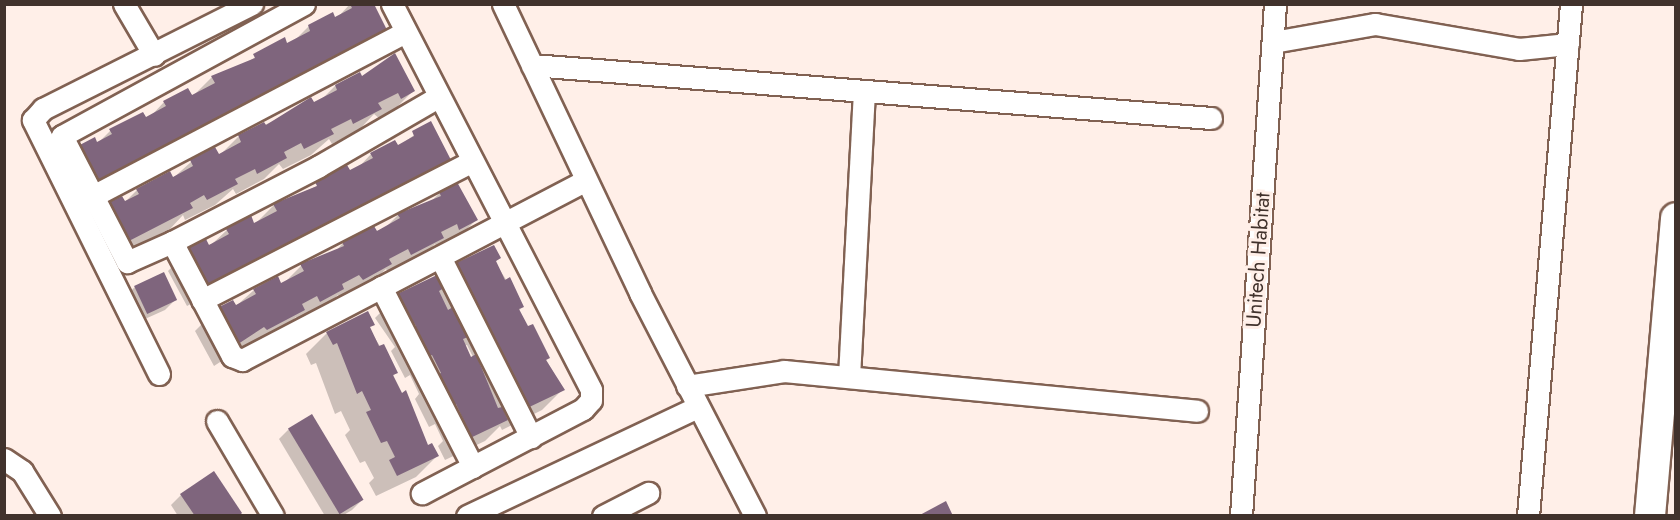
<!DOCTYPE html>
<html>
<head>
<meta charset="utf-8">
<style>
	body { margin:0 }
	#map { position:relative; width:1680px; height:520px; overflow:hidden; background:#ffefe8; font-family:Jost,sans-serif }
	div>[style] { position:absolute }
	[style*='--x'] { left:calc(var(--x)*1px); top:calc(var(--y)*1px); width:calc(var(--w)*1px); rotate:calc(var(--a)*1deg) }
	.shadow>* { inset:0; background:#0003 }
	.building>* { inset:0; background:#7f657d; transform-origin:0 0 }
	.roads { filter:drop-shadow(2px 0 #816152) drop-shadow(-2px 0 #816152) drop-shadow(0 2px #816152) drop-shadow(0 -2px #816152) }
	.minor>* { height:21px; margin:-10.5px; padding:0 10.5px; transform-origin:10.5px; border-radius:10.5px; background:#fff }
	.secondary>* { height:30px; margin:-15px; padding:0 15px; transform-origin:15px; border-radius:15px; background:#fff }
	span { translate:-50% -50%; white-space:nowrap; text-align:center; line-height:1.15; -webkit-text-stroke:6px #ffefe8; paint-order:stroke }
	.street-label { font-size:21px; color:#41322c }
	.frame { position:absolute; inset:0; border:6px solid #41322c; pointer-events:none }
</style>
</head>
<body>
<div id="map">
	<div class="shadow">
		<i style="clip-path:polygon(350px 4px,372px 4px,386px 32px,365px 53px,72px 206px,54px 170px,75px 149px,94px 139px,97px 144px,110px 131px,143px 114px,145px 119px,150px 117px,164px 102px,188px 90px,193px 96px,212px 77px,246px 63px,284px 39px,286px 45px,295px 40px,309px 26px,332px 14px,334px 19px,338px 17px)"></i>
		<i style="clip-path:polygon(361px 79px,413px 91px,392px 112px,380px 119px,374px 114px,359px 130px,332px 144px,329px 139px,311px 155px,283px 169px,279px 164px,264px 179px,236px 194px,233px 189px,215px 205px,185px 220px,183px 215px,170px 229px,105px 262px,124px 203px,137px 190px,172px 179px,191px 162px,219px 156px,238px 137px,322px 99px,335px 86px)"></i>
		<i style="clip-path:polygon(430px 124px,428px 181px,187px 306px,168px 271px,189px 250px,212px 244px,227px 230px,254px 225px,274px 205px,358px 168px,371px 154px,397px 147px)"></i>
		<i style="clip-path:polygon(440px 193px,476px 220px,455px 241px,438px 250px,435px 244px,421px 259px,390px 275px,386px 269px,369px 285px,341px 300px,338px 295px,321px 310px,299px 322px,296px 317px,282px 331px,245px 350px,243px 347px,214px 366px,195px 331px,216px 310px,235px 307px,254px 290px,283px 284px,301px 266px,336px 251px,343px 243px,385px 228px,398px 215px,430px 202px)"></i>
		<i style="clip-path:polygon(evenodd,499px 258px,495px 262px,523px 307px,518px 311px,563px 389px,542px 410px,502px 430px,500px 426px,485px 441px,445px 460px,438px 446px,443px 441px,435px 424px,429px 427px,415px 399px,419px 394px,410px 375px,405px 378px,391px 351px,395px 347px,375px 318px,396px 297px,438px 281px,453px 266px,499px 258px,467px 345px,473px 357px,470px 359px,464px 346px,467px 345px)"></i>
		<i style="clip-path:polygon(163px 274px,175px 300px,165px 310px,136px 323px,124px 297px,135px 287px)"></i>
		<i style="clip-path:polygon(369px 328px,396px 373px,392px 377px,428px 447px,437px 456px,416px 477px,376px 496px,369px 483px,374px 478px,365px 461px,360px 463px,345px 435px,350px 430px,341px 411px,335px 414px,316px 363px,311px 365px,306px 354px,327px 333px)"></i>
		<i style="clip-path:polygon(289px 429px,362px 500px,352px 510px,342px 516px,325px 516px,279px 439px)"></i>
		<i style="clip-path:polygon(181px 495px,238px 516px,178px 516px,171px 505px)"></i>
	</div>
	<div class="building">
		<i style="clip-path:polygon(350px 4px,374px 4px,388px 32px,94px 186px,74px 148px,95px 137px,97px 142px,112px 134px,109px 129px,143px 112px,146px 117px,166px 106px,163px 101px,188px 88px,192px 95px,215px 83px,211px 76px,255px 58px,253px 54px,285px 37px,287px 43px,310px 31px,308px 25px,333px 12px,335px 17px,352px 8px)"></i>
		<i style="clip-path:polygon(395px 53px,415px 91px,401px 99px,398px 93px,378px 103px,382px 109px,353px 124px,351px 119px,331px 129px,334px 134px,304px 149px,301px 143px,284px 152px,287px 158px,257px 174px,255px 169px,235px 179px,238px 184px,207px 200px,204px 195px,190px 203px,193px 208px,127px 242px,106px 204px,122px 196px,125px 201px,139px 194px,136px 189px,170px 171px,173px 177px,193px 166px,190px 160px,215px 147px,219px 154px,241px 142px,238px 135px,264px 122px,266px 125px,311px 97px,314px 102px,337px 90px,335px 85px,360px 72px,362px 76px)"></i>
		<i style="clip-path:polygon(431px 121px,451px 160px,208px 286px,188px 248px,206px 239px,209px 245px,229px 234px,226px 229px,251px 215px,254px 223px,277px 211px,273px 204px,317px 186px,315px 182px,347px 165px,350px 170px,373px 158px,370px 153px,395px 140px,398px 145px,414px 136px,412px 131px)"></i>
		<i style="clip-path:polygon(457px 182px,478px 220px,459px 230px,457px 224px,441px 232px,444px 238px,411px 255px,408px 249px,389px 259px,392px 264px,363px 280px,359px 275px,342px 284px,344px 289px,320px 302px,317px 296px,302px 304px,305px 310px,267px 330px,264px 327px,235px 346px,215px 309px,233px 300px,236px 305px,256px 294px,253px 289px,278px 276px,281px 283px,304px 271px,300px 264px,344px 246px,342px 242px,374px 226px,377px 231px,400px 218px,397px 214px,441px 196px,439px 192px)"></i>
		<i style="clip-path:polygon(494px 245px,501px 258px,496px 261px,505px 280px,510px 277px,524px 307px,519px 309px,528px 326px,533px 324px,550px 358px,546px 360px,565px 390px,523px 410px,515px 394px,521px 391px,513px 374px,507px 377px,492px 346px,498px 343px,488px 325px,483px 328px,463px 277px,459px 279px,452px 265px)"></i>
		<i style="left:164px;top:272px;width:31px;height:33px;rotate:65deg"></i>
		<i style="clip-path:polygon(437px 275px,444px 288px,439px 291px,448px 310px,453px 307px,468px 337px,463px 339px,471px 357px,476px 354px,498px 408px,502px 407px,508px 420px,466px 440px,458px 424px,464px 421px,456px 404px,450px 407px,435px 376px,441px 373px,432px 355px,426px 358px,412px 329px,416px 326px,395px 295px)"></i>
		<i style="clip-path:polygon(368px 311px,375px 325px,370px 327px,379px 346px,384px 344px,398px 373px,393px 375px,402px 393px,406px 390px,428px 445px,432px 443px,439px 456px,397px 476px,389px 460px,395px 457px,387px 441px,381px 443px,366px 412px,371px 410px,362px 391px,357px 394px,337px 343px,333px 345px,326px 332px)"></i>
		<i style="left:312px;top:414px;width:100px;height:28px;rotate:59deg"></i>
		<i style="clip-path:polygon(214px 471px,242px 513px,239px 516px,195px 516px,180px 494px)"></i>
		<i style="clip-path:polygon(946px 501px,953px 516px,918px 516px)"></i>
	</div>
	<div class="roads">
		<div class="minor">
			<i style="--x:124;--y:4;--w:59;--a:59.5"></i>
			<i style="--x:304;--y:4;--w:276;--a:151.4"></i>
			<i style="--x:62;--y:136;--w:142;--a:62.7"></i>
			<i style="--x:127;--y:262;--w:49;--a:-24"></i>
			<i style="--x:172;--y:242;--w:165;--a:-27.3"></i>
			<i style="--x:319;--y:166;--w:138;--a:-30.1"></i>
			<i style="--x:392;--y:4;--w:434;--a:62.7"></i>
			<i style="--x:591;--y:390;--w:10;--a:90"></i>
			<i style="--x:591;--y:400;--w:12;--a:132"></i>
			<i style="--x:583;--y:409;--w:182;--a:152.4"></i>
			<i style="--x:503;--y:4;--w:320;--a:64.6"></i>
			<i style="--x:640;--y:293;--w:251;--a:62.7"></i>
			<i style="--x:1273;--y:42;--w:104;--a:-10"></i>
			<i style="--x:1375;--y:24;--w:146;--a:9.8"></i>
			<i style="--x:1519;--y:49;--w:49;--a:-5.8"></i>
			<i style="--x:532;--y:65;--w:681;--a:4.46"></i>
			<i style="--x:93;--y:196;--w:352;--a:-27.7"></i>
			<i style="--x:172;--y:242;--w:129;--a:62.2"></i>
			<i style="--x:232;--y:356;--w:11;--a:22"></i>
			<i style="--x:242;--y:360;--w:387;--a:-27.6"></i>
			<i style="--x:440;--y:257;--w:202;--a:63.2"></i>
			<i style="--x:381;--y:287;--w:202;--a:62.9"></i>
			<i style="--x:202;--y:300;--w:304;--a:-27.2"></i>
			<i style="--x:159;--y:374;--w:284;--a:-116.4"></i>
			<i style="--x:33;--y:120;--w:15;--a:-48"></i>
			<i style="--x:43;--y:109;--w:234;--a:-26.7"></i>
			<i style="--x:849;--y:377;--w:286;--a:-87"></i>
			<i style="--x:687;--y:386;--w:98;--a:-8.8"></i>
			<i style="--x:784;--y:371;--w:415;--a:5.5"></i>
			<i style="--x:217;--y:421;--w:110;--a:59.5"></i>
			<i style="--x:4;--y:459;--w:22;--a:34"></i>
			<i style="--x:22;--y:471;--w:53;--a:58.1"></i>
			<i style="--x:467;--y:516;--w:255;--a:-25.3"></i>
			<i style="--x:603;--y:516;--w:51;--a:-27.1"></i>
			<i style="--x:1241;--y:516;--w:513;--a:-86.2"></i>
			<i style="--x:1528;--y:516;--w:514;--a:-85.2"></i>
		</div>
		<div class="secondary">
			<i style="--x:1650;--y:516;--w:299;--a:-85"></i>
		</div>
	</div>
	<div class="street-label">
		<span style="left:1258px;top:260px;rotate:-86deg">Unitech Habitat</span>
	</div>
	<div class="frame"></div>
</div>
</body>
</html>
